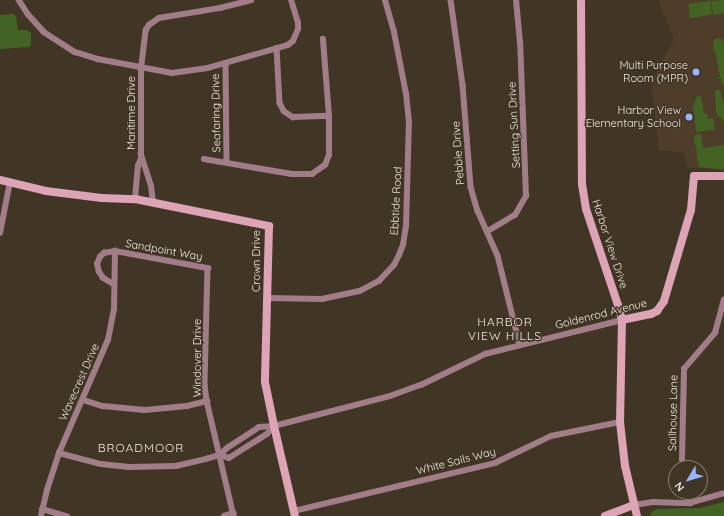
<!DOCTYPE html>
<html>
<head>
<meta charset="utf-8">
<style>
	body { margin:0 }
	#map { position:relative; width:724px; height:516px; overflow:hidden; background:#413525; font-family:Quicksand,sans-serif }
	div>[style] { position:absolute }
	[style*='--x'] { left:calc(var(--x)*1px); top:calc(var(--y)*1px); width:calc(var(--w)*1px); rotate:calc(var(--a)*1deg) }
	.built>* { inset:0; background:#4e3e29 }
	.green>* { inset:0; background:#426324; transform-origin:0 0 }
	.street>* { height:5.5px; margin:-2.75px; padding:0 2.75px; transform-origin:2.75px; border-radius:2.75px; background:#a17d87 }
	.secondary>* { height:8px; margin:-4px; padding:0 4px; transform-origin:4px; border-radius:4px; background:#dca4b4 }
	.dots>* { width:11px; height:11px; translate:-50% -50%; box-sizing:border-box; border:2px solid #413525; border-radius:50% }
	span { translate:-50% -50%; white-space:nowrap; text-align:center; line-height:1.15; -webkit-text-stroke:3px #413525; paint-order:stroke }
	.poi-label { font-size:11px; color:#f0e9df }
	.right { translate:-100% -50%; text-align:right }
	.street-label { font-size:11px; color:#f0e9df }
	.neighbourhood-label { font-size:12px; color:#f0e9df; letter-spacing:1px }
	.north { position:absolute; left:668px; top:460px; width:40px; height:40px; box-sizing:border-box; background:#413525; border:1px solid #877d6f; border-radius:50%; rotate:232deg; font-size:11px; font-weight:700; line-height:16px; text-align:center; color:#f0e9df }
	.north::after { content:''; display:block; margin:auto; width:14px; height:18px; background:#97b6fd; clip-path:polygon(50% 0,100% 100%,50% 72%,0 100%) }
</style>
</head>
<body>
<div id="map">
	<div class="built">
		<i style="clip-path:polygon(658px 0,724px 0,724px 169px,688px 168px,684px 153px,659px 150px,651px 83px,674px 39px)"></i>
	</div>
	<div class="green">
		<i style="clip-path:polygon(724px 0,724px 13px,713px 15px,711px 1px)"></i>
		<i style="left:710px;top:1px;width:14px;height:22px;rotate:82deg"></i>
		<i style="clip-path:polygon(13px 14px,16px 16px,18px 30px,27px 30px,31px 33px,31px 44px,29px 47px,0 49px,0 15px)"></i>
		<i style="clip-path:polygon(717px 38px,723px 40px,724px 50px,724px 85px,722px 85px,721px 78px,711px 80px,720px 77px,716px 55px,713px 48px,714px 40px)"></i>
		<i style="clip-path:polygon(715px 90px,720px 90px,724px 104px,724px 121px,722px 121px,721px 117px,719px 117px,716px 112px)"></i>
		<i style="clip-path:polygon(697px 96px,701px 96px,704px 114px,707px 114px,708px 119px,713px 118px,715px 129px,696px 132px,693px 107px)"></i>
		<i style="clip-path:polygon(701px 134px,703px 148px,724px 145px,724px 170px,699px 167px,694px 138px,695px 135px)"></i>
		<i style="clip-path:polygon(724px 502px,724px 516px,650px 516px,651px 513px,656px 509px,700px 508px)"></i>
	</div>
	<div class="street">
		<i style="--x:19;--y:0;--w:17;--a:57"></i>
		<i style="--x:28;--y:14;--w:24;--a:48"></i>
		<i style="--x:44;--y:32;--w:37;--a:33"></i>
		<i style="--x:75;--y:52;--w:24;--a:17"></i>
		<i style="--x:98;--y:59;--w:75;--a:10.7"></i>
		<i style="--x:172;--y:73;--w:36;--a:-8"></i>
		<i style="--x:208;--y:68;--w:83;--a:-16"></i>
		<i style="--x:288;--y:45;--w:6;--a:-39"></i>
		<i style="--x:293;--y:41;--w:13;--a:-67"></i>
		<i style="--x:298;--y:29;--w:6;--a:-90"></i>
		<i style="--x:298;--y:23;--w:24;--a:-107"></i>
		<i style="--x:451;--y:0;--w:86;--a:82"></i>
		<i style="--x:463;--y:85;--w:102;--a:85.5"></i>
		<i style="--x:471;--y:187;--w:25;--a:74"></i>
		<i style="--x:478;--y:211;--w:49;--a:66"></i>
		<i style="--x:498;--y:256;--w:92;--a:76.1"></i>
		<i style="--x:277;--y:48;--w:55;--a:86.9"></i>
		<i style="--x:280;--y:103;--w:9;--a:63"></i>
		<i style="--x:284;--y:111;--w:11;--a:34"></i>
		<i style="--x:293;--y:117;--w:36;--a:-2"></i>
		<i style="--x:226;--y:63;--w:99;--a:89.4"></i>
		<i style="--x:204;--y:159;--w:89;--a:9.7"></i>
		<i style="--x:292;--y:174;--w:20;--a:0"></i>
		<i style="--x:312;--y:174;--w:16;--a:-35"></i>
		<i style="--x:325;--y:165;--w:11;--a:-68"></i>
		<i style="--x:329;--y:155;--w:39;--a:-90"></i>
		<i style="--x:329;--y:116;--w:77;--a:-94.5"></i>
		<i style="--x:135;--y:199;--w:33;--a:-85"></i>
		<i style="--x:138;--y:166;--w:9;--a:-69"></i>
		<i style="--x:153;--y:202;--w:16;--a:-97"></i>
		<i style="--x:151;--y:186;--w:33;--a:-108"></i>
		<i style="--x:141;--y:155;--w:87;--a:-90"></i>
		<i style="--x:141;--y:68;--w:38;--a:-83"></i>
		<i style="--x:146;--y:30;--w:6;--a:-59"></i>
		<i style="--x:149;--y:25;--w:12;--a:-35"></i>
		<i style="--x:159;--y:18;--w:62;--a:-9.3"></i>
		<i style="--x:220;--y:8;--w:32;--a:-14"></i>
		<i style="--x:488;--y:231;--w:31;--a:-31"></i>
		<i style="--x:515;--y:215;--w:22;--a:-60"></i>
		<i style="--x:526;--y:196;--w:153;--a:-92.2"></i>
		<i style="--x:520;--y:43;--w:43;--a:-95.3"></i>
		<i style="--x:0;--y:233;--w:52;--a:-78.9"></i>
		<i style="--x:114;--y:285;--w:13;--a:-148"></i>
		<i style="--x:103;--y:278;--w:7;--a:-124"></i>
		<i style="--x:99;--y:272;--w:8;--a:-104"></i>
		<i style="--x:97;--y:264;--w:8;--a:-67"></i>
		<i style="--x:100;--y:257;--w:6;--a:-45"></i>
		<i style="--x:104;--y:253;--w:11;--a:-10"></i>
		<i style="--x:115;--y:251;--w:95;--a:10.4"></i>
		<i style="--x:208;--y:268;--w:117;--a:91.5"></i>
		<i style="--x:205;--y:385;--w:16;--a:83"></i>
		<i style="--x:207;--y:401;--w:118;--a:76.8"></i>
		<i style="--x:267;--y:298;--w:55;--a:1"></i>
		<i style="--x:322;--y:299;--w:39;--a:-12"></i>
		<i style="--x:360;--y:291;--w:21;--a:-28"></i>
		<i style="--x:379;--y:281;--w:22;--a:-47"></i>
		<i style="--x:394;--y:265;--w:11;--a:-63"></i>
		<i style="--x:399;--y:255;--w:11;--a:-68"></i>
		<i style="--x:403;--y:245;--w:18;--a:-81"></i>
		<i style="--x:406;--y:227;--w:105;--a:-88.4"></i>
		<i style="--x:409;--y:122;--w:28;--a:-96"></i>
		<i style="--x:406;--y:94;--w:63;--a:-101"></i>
		<i style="--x:394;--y:32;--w:33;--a:-106"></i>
		<i style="--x:83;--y:400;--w:21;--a:17"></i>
		<i style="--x:103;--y:406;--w:42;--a:5.4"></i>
		<i style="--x:145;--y:410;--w:42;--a:-5.4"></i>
		<i style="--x:187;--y:406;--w:21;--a:-14"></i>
		<i style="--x:59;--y:453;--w:43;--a:14.7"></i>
		<i style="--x:101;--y:464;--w:28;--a:6"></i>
		<i style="--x:129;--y:467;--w:47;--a:-1.2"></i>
		<i style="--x:176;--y:466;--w:31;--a:-13"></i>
		<i style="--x:206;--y:459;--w:15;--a:-16"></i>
		<i style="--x:220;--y:455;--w:10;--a:-45"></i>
		<i style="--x:227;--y:448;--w:38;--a:-33"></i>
		<i style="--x:259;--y:427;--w:15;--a:-4"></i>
		<i style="--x:274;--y:426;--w:120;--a:-14.5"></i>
		<i style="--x:390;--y:396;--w:33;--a:-20"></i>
		<i style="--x:421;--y:385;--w:71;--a:-25.8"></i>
		<i style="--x:485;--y:354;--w:141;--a:-13.9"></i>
		<i style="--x:220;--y:455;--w:9;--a:18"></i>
		<i style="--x:229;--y:458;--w:45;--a:-32.3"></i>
		<i style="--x:267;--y:434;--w:11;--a:-49"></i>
		<i style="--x:684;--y:468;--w:9;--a:-103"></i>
		<i style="--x:682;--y:459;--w:90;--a:-88.7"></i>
		<i style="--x:684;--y:369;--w:48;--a:-49.3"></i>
		<i style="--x:715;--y:333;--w:34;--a:-75"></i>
		<i style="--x:688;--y:492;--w:11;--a:80"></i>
		<i style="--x:634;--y:505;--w:19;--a:-9"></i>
		<i style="--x:653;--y:502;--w:37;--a:2"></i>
		<i style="--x:690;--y:503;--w:35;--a:-16"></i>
		<i style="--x:42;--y:509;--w:26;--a:16"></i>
		<i style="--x:294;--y:511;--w:207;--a:-13.4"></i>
		<i style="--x:495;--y:463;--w:62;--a:-25.7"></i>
		<i style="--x:551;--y:436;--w:70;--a:-11.5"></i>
		<i style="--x:41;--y:516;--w:27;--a:-77"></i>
		<i style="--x:47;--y:490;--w:39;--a:-72"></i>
		<i style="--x:59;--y:453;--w:123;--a:-66.6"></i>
		<i style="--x:108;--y:340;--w:32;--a:-79"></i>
		<i style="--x:114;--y:309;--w:58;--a:-89"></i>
		<i style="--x:224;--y:516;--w:10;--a:-17"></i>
	</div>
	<div class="secondary">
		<i style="--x:581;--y:0;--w:184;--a:89.7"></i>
		<i style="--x:582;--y:184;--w:25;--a:81"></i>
		<i style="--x:586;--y:209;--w:101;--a:71.6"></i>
		<i style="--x:618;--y:305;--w:16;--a:75"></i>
		<i style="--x:622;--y:320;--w:102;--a:91.1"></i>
		<i style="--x:620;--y:422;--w:44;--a:83.5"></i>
		<i style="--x:625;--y:466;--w:51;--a:76.5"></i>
		<i style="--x:0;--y:180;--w:47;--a:13.4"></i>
		<i style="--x:46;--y:191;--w:56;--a:7.1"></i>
		<i style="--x:102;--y:198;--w:33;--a:2"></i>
		<i style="--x:135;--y:199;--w:137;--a:11.4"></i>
		<i style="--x:269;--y:226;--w:156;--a:91.5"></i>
		<i style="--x:265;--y:382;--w:45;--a:78.4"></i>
		<i style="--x:274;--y:426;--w:92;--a:76.9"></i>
		<i style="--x:622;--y:320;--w:30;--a:-12"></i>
		<i style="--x:651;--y:314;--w:7;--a:-27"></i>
		<i style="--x:657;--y:311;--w:12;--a:-55"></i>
		<i style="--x:664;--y:301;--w:95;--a:-73.5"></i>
		<i style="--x:691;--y:210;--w:34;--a:-85"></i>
		<i style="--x:694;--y:176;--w:30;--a:0"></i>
		<i style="--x:605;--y:516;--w:31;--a:-21"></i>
	</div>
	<div class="dots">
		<i style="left:696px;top:72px;background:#97b6fd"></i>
		<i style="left:689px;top:117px;background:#97b6fd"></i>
	</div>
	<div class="poi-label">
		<span class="right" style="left:688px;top:72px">Multi Purpose<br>Room (MPR)</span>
		<span class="right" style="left:681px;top:117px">Harbor View<br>Elementary School</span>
	</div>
	<div class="street-label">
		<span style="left:131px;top:113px;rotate:-90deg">Maritime Drive</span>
		<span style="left:216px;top:113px;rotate:-91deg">Seafaring Drive</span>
		<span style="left:514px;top:125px;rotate:-93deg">Setting Sun Drive</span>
		<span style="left:458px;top:153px;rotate:-94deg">Pebble Drive</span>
		<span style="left:396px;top:201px;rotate:-87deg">Ebbtide Road</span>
		<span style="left:610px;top:244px;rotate:72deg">Harbor View Drive</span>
		<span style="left:164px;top:250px;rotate:10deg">Sandpoint Way</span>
		<span style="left:256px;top:261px;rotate:-90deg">Crown Drive</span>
		<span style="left:601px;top:314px;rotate:-14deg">Goldenrod Avenue</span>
		<span style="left:197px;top:358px;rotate:-90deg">Windover Drive</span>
		<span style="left:79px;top:382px;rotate:-66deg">Wavecrest Drive</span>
		<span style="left:673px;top:413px;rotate:-89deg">Sailhouse Lane</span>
		<span style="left:456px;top:461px;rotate:-14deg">White Sails Way</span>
	</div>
	<div class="neighbourhood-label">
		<span style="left:505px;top:329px">HARBOR<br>VIEW HILLS</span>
		<span style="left:141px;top:448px">BROADMOOR</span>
	</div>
	<div class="north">N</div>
</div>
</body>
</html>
